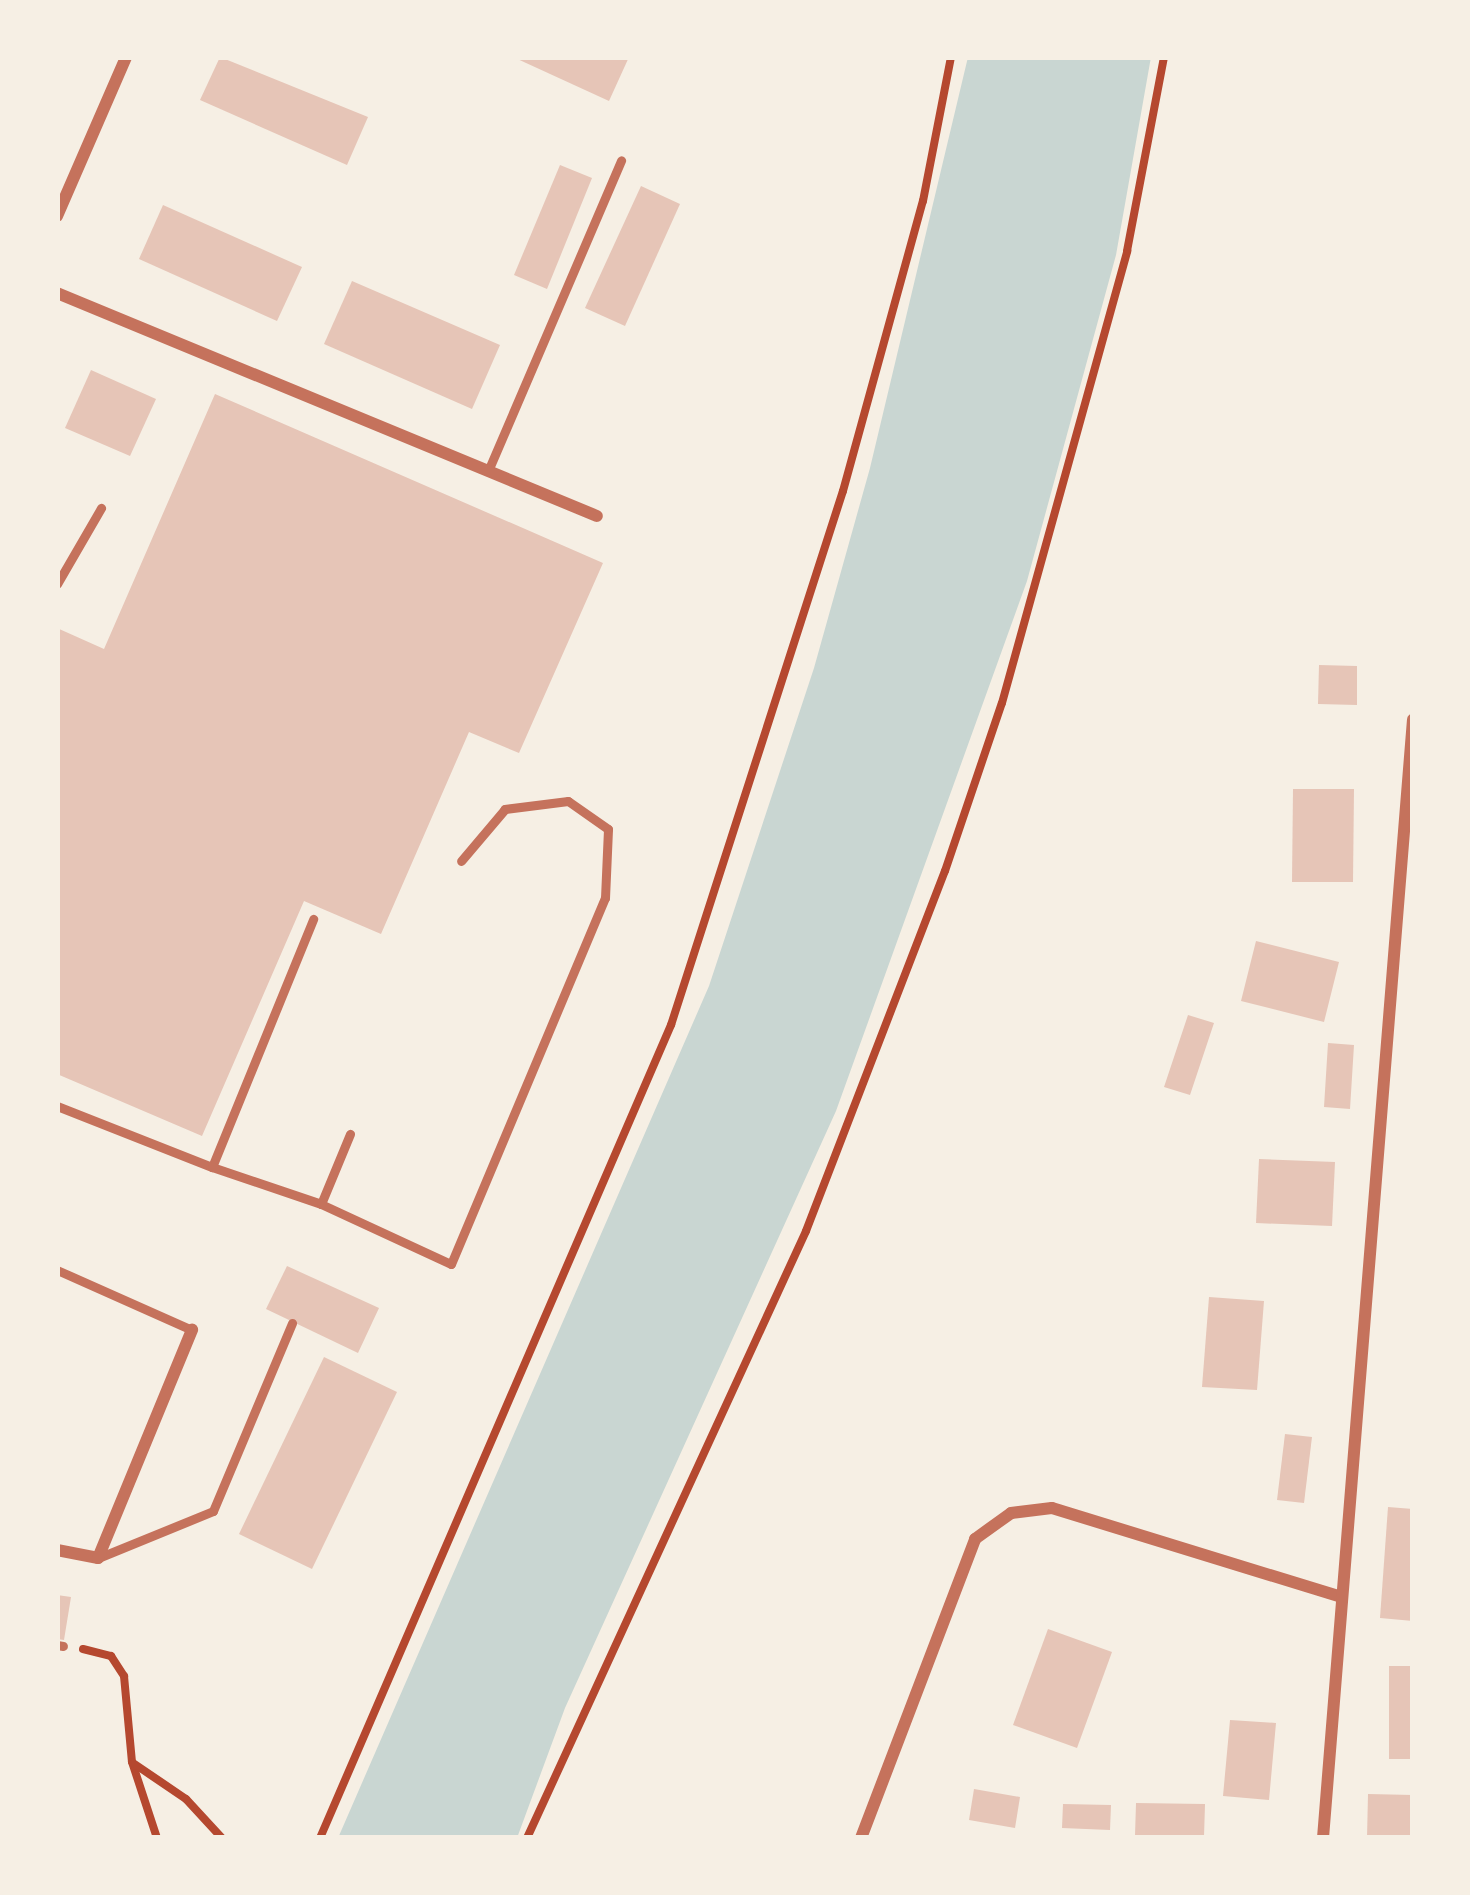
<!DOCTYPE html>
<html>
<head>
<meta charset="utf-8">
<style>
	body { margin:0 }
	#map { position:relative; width:1470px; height:1895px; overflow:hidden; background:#f6efe4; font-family:Rubik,sans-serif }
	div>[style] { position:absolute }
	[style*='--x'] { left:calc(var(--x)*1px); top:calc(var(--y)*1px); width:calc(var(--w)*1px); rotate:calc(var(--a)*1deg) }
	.water>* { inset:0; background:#c9d6d2 }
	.building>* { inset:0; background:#e6c5b7 }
	.path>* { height:8px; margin:-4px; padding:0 4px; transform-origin:4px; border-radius:4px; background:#b5482f }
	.service>* { height:9px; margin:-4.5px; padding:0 4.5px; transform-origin:4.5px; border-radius:4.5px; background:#c5725c }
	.minor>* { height:12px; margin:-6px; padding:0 6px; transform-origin:6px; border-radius:6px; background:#c5725c }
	span { translate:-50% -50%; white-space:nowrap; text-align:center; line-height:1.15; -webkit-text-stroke:9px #f6efe4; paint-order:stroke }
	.frame { position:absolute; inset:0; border:60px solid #f6efe4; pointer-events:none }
</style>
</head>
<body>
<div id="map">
	<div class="water">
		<i style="clip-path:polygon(968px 57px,1151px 57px,1116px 255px,1027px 581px,836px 1111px,565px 1708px,517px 1838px,338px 1838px,709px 986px,814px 668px,870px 468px)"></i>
	</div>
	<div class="building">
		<i style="clip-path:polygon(220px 57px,368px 117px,347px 165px,200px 100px)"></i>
		<i style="clip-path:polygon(513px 57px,629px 57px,609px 101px)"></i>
		<i style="clip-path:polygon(560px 165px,592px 178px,547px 289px,514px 275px)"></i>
		<i style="clip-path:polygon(641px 186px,680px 204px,625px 326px,585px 308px)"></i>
		<i style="clip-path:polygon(163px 205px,302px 267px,277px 321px,139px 259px)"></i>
		<i style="clip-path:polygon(352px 281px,500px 345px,472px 409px,324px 344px)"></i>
		<i style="clip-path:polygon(91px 370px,156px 399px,130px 456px,65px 428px)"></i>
		<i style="clip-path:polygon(215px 394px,603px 563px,519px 753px,469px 732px,381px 934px,304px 901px,202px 1136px,57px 1074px,57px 628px,104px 649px)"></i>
		<i style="clip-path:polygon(1319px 665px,1357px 666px,1357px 705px,1318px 704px)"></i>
		<i style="clip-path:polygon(1293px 789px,1354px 789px,1353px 882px,1292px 882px)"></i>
		<i style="clip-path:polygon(1256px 941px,1339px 962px,1324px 1022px,1241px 1001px)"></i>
		<i style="clip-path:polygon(1188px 1015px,1214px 1023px,1190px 1095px,1164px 1087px)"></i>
		<i style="clip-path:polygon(1328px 1043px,1354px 1045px,1350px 1109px,1324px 1107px)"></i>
		<i style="clip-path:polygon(1259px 1159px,1335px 1162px,1332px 1226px,1256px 1223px)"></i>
		<i style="clip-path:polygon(287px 1266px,379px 1308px,358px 1353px,266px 1309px)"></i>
		<i style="clip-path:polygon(1209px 1297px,1264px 1301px,1257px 1390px,1202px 1387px)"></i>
		<i style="clip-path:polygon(324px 1357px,397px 1392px,312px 1569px,239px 1534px)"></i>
		<i style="clip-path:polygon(1285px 1434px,1312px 1437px,1304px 1503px,1277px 1500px)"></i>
		<i style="clip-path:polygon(1388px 1507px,1413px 1509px,1413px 1621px,1380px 1618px)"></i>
		<i style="clip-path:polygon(57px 1595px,71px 1597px,64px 1640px,57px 1639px)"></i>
		<i style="clip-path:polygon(1048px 1629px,1112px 1652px,1077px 1748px,1013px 1725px)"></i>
		<i style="clip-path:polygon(1389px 1666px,1413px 1666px,1413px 1759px,1389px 1759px)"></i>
		<i style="clip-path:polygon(1230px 1720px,1276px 1723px,1269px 1800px,1223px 1796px)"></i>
		<i style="clip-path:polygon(974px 1789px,1020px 1797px,1015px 1828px,969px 1820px)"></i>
		<i style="clip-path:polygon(1368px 1794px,1413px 1795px,1413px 1838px,1367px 1838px)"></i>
		<i style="clip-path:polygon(1136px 1803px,1205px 1804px,1204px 1837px,1135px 1836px)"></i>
		<i style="clip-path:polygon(1063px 1804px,1111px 1805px,1110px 1830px,1062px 1828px)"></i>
	</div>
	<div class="path">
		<i style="--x:83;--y:1649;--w:29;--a:14"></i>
		<i style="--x:111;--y:1656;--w:24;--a:57"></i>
		<i style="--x:124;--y:1676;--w:86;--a:84.7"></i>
		<i style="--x:132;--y:1762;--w:80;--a:71.8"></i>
		<i style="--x:133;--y:1763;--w:64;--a:34.2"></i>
		<i style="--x:186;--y:1799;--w:53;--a:47.3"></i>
		<i style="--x:320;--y:1838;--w:886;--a:-66.65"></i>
		<i style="--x:671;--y:1025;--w:561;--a:-72.15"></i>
		<i style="--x:843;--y:491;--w:301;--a:-74.6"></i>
		<i style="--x:923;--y:201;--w:147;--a:-79"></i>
		<i style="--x:527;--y:1838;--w:668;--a:-65.31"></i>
		<i style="--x:806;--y:1231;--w:386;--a:-68.9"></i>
		<i style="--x:945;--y:871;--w:177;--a:-71.3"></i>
		<i style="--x:1002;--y:703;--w:469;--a:-74.5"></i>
		<i style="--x:1127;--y:251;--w:197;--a:-79.2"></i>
	</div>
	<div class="service">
		<i style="--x:488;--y:471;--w:338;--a:-66.8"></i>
		<i style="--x:57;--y:584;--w:88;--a:-59.9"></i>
		<i style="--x:57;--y:1106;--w:167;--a:21.5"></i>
		<i style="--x:212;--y:1167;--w:268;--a:-67.8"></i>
		<i style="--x:212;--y:1167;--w:115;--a:18.7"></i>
		<i style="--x:321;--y:1204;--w:143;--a:24.8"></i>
		<i style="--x:451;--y:1264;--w:397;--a:-67.2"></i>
		<i style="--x:605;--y:898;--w:69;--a:-87.5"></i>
		<i style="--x:608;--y:829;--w:49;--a:-145"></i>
		<i style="--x:568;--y:801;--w:64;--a:172.8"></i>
		<i style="--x:505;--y:809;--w:68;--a:130.2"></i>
		<i style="--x:321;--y:1204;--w:76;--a:-67.5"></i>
		<i style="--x:57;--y:1270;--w:148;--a:24"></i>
		<i style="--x:98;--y:1558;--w:124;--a:-22.2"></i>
		<i style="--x:213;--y:1511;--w:204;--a:-67.2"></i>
		<i style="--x:57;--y:1645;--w:6;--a:9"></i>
	</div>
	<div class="minor">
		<i style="--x:57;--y:216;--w:173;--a:-66.5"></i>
		<i style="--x:57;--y:293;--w:584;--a:22.44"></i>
		<i style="--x:57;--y:1550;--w:42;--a:11"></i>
		<i style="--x:98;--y:1558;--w:247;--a:-67.6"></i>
		<i style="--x:861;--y:1838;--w:320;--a:-69.1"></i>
		<i style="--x:975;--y:1539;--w:44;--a:-35.8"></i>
		<i style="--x:1011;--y:1513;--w:41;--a:-7"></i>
		<i style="--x:1052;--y:1508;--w:303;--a:17.1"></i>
		<i style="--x:1323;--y:1838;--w:1122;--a:-85.4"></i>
	</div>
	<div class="frame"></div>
</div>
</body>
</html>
